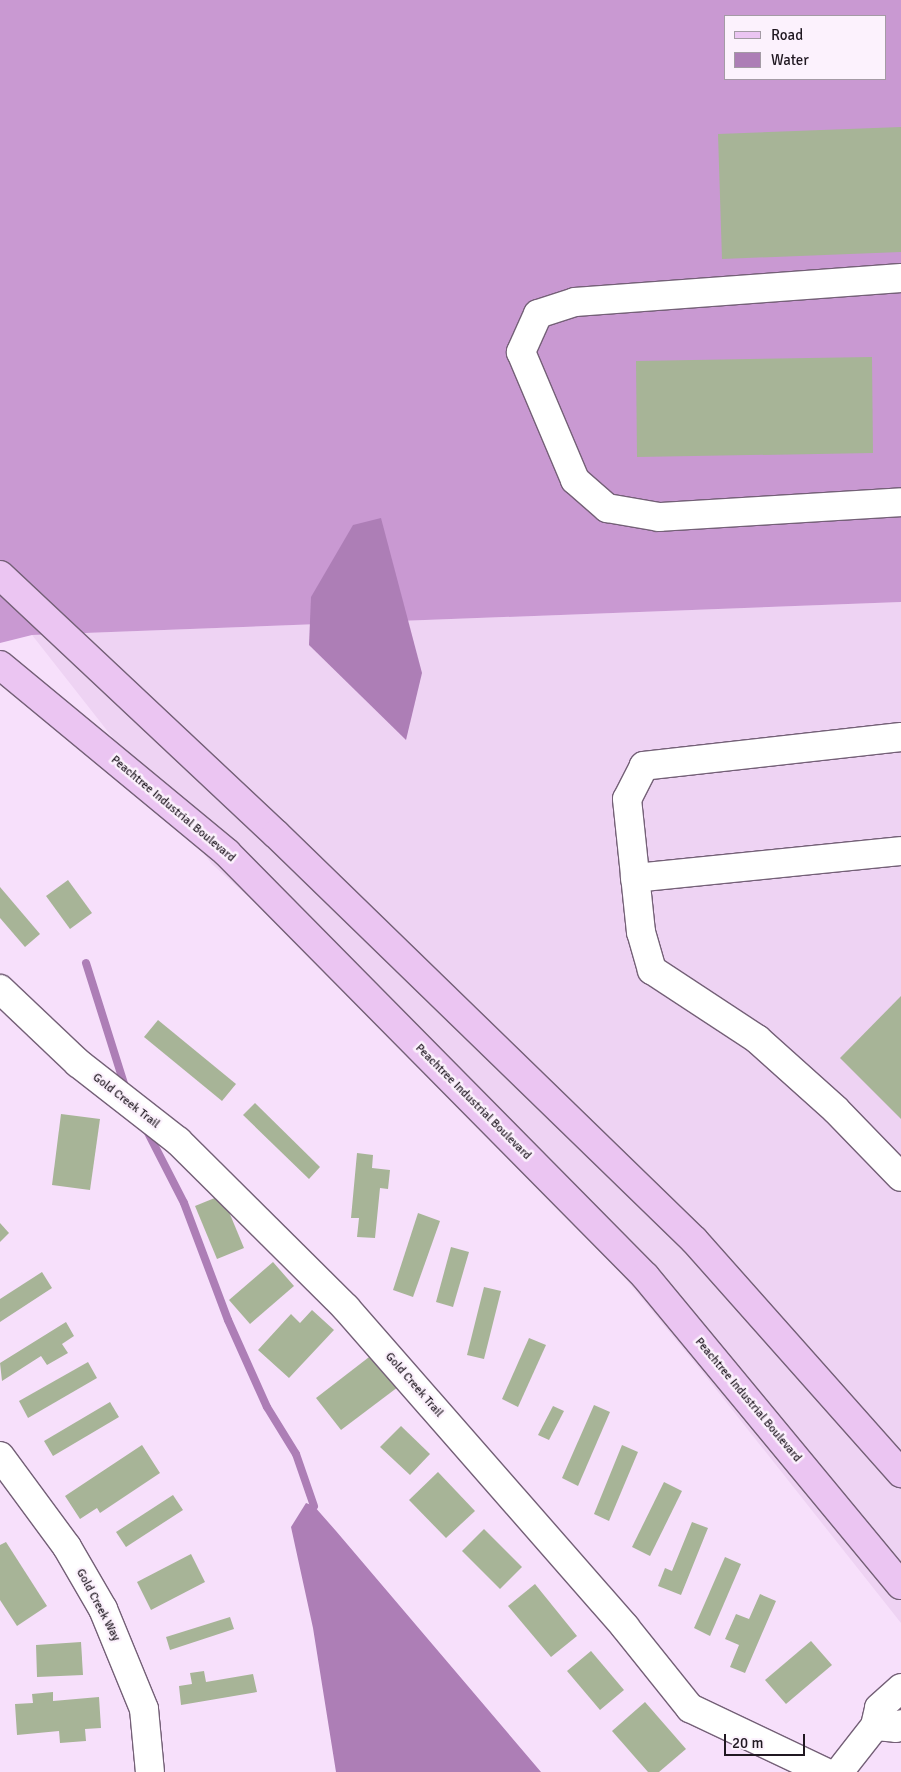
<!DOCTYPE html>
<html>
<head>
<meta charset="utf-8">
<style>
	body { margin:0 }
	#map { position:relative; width:901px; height:1772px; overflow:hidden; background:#f7e0fb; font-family:Signika,sans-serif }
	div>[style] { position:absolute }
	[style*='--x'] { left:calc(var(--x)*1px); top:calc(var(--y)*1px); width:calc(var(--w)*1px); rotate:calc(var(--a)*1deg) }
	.built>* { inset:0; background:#eed3f3 }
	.forest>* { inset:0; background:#c999d2 }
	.water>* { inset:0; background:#ad7eb6 }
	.stream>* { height:8px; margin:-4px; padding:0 4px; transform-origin:4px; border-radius:4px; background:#ad7eb6 }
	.building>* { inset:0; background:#a7b497 }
	.roads { filter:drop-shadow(1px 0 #746077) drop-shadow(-1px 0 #746077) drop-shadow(0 1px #746077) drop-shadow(0 -1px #746077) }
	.street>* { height:28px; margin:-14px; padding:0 14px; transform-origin:14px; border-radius:14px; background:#fff }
	.primary>* { height:28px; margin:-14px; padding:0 14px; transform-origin:14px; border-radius:14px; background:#ebc5f2 }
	span { translate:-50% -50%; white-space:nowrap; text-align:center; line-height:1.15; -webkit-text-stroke:5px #fcf2fd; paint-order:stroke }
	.street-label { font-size:12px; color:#201821 }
	.legend { position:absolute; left:724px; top:15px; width:162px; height:65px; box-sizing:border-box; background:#fcf2fd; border:1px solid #a49ba5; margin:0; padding:6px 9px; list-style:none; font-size:15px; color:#201821 }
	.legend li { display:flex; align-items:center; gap:10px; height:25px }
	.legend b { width:25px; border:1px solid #a49ba5 }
	.scale { position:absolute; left:724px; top:1734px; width:81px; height:22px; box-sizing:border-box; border:2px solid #201821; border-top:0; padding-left:6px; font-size:15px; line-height:18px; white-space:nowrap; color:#201821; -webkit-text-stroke:4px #fcf2fd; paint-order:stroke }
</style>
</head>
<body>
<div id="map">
	<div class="built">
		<i style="clip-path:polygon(901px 602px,901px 1623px,700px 1369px,488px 1112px,212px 864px,32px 635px)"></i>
	</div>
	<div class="forest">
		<i style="clip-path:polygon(evenodd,0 0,901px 0,901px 602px,32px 635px,0 643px,0 0,725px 16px,885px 16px,885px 79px,725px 79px,725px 16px)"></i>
	</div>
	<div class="water">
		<i style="clip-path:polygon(381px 518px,422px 673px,406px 740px,309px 645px,311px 597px,353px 525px)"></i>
		<i style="clip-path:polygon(306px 1503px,314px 1506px,336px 1531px,541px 1772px,336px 1772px,313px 1628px,291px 1527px)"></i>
	</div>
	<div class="stream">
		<i style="--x:86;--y:963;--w:133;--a:72.5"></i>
		<i style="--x:145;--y:1127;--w:85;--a:62.8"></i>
		<i style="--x:184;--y:1203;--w:125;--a:69.4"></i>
		<i style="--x:228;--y:1320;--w:95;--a:65.9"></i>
		<i style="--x:267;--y:1407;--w:55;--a:58.3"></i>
		<i style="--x:296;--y:1454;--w:55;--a:70.9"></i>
	</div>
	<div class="building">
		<i style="clip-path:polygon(901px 127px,901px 252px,722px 259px,718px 134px)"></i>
		<i style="clip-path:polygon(872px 357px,873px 453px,637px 457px,636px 361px)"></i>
		<i style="clip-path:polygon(68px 880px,92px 913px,70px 929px,46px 896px)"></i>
		<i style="clip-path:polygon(0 887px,40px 934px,25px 947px,0 918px)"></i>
		<i style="clip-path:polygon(901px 996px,901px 1119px,840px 1058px)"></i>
		<i style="clip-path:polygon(158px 1020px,236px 1084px,222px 1101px,144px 1037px)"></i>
		<i style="clip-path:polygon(255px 1103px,320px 1167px,309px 1179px,243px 1115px)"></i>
		<i style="clip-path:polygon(61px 1114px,100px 1119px,90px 1190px,52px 1185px)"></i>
		<i style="clip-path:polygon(357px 1153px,373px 1155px,372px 1168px,390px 1170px,388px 1189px,380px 1188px,375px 1238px,357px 1237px,359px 1218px,351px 1218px)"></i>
		<i style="clip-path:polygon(222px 1195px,244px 1248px,217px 1259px,195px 1206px)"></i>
		<i style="clip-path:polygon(418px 1213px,440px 1221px,413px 1297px,393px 1290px)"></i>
		<i style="clip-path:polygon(0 1223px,9px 1233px,0 1242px)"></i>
		<i style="clip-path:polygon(451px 1247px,469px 1252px,453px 1307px,436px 1302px)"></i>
		<i style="clip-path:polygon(273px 1262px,294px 1286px,250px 1324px,229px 1300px)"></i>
		<i style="clip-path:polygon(42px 1272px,52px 1288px,0 1322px,0 1299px)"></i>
		<i style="clip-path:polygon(484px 1287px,501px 1291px,484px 1359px,467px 1355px)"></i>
		<i style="clip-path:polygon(312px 1310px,334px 1330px,289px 1378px,258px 1350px,291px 1314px,300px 1323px)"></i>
		<i style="clip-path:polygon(66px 1322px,74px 1336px,62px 1344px,68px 1353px,47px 1365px,41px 1356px,2px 1381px,0 1363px)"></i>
		<i style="clip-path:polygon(529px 1338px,546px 1345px,518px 1407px,502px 1399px)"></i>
		<i style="clip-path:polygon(373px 1354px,398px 1387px,341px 1430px,316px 1398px)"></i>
		<i style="clip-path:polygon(88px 1362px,97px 1378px,28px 1418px,19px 1401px)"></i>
		<i style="clip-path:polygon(110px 1402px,119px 1417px,53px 1456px,44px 1441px)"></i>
		<i style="clip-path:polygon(594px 1405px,610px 1412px,578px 1486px,562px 1478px)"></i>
		<i style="clip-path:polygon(553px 1406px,564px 1411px,549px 1440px,538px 1435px)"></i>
		<i style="clip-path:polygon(401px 1426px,430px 1454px,410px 1475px,380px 1447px)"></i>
		<i style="clip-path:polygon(142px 1445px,160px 1473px,100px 1513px,97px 1508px,80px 1519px,65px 1496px)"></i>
		<i style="clip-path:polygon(622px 1445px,638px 1452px,609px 1521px,594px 1514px)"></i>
		<i style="clip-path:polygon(438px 1472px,475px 1511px,446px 1538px,409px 1500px)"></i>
		<i style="clip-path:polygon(664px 1482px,682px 1491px,650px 1556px,632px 1547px)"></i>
		<i style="clip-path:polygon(173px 1495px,183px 1510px,126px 1547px,116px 1532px)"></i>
		<i style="clip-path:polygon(692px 1522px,708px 1528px,681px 1595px,658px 1586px,665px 1568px,672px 1571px)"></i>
		<i style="clip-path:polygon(484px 1529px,522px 1567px,500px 1589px,462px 1551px)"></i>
		<i style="clip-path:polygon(6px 1542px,47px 1606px,17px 1626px,0 1600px,0 1545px)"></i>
		<i style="clip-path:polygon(191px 1554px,205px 1582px,151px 1610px,137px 1582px)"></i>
		<i style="clip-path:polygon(725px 1557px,741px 1564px,710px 1636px,694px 1628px)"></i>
		<i style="clip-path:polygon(535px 1584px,577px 1636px,551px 1657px,508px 1606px)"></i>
		<i style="clip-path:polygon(760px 1594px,776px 1601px,745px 1673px,730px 1667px,739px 1645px,725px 1639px,736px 1614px,749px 1619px)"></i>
		<i style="clip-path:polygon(230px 1617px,234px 1629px,170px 1650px,166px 1637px)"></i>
		<i style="clip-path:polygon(811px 1641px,832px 1665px,786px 1704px,765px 1680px)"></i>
		<i style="clip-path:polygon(81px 1642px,83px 1675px,37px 1677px,36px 1645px)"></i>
		<i style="clip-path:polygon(591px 1651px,624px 1690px,600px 1710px,567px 1671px)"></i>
		<i style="clip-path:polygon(204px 1671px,206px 1682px,253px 1674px,257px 1692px,181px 1705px,179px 1686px,192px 1684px,190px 1673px)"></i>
		<i style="clip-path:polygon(53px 1692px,53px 1701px,99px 1697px,101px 1728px,85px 1729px,86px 1741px,60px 1743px,59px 1731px,17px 1735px,15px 1704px,33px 1703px,32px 1694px)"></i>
		<i style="clip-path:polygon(645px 1702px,686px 1749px,659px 1772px,648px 1772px,612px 1731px)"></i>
	</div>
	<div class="roads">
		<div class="street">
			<i style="--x:901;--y:278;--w:327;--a:175.8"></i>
			<i style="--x:575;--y:302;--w:39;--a:162"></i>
			<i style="--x:538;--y:314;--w:42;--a:114.1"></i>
			<i style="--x:521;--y:352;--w:139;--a:67.1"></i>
			<i style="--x:575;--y:480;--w:43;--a:41.2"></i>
			<i style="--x:607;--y:508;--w:53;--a:9.8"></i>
			<i style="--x:659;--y:517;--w:242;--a:-3.5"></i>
			<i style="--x:901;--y:737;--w:259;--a:173.6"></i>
			<i style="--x:644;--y:766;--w:37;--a:117"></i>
			<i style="--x:627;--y:799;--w:134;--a:84"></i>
			<i style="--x:641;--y:932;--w:40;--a:74"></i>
			<i style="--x:652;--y:970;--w:126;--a:33.3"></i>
			<i style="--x:757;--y:1039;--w:106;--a:41.9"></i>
			<i style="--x:836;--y:1110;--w:93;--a:45.9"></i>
			<i style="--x:635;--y:878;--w:267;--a:-5.8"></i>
			<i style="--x:0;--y:989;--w:108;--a:43.5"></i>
			<i style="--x:78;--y:1063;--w:127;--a:38"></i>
			<i style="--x:178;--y:1141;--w:237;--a:44.8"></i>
			<i style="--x:346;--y:1308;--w:424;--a:48.8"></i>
			<i style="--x:625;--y:1627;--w:104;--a:51.3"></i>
			<i style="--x:690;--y:1708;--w:149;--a:25.4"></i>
			<i style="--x:0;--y:1456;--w:113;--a:53.6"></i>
			<i style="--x:67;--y:1547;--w:72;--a:59.9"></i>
			<i style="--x:103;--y:1609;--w:108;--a:67.7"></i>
			<i style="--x:144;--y:1709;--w:63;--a:84.6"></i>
			<i style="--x:875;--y:1726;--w:21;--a:5"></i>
			<i style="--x:896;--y:1728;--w:6;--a:-39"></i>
			<i style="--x:839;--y:1772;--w:58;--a:-52"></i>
			<i style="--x:875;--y:1726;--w:18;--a:-77"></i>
			<i style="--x:879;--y:1708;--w:30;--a:-42"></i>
		</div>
		<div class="primary">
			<i style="--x:0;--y:575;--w:378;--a:43.2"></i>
			<i style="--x:276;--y:834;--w:583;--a:44.17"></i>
			<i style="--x:694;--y:1240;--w:312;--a:48.4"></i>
			<i style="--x:0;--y:665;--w:295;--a:39.6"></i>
			<i style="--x:227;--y:853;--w:595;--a:45.34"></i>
			<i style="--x:645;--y:1276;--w:401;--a:50.4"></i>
		</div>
	</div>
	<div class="street-label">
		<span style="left:173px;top:809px;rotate:40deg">Peachtree Industrial Boulevard</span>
		<span style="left:126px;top:1101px;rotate:38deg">Gold Creek Trail</span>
		<span style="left:473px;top:1102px;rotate:45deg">Peachtree Industrial Boulevard</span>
		<span style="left:414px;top:1385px;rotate:49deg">Gold Creek Trail</span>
		<span style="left:748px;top:1400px;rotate:50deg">Peachtree Industrial Boulevard</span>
		<span style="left:98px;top:1605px;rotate:62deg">Gold Creek Way</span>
	</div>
	<ul class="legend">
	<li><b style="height:6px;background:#ebc5f2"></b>Road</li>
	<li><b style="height:14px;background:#ad7eb6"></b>Water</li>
	</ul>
	<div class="scale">20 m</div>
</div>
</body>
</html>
